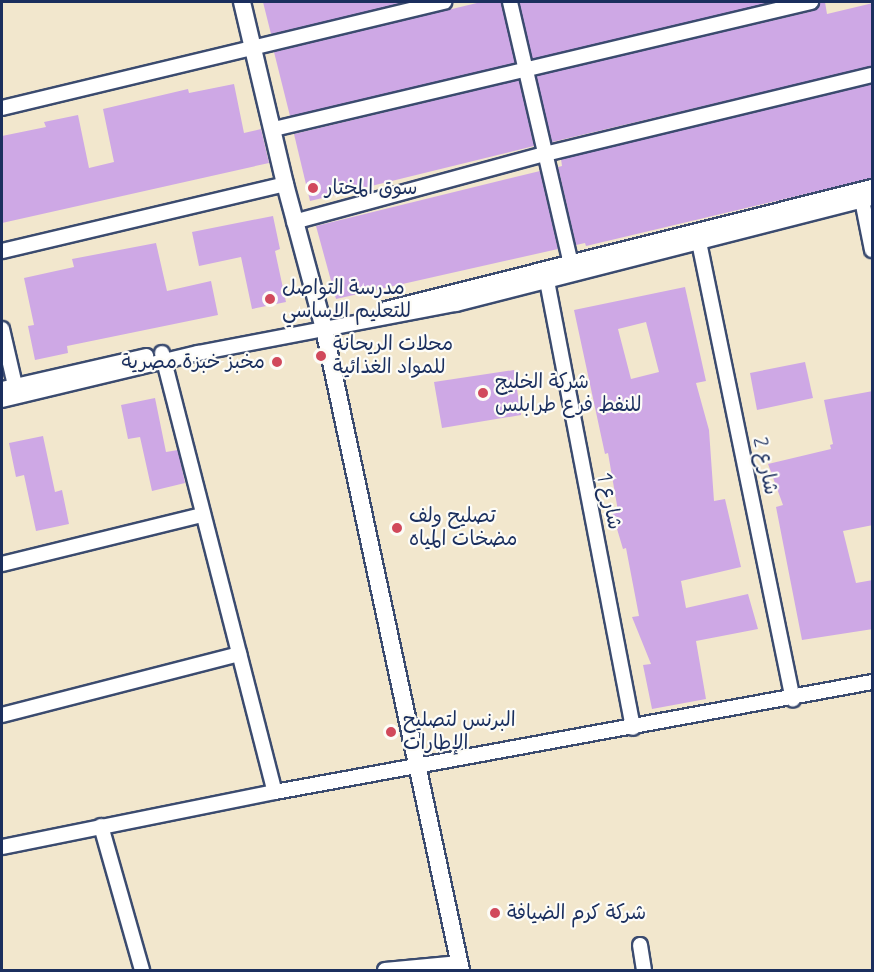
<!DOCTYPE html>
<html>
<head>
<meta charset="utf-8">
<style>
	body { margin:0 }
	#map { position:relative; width:874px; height:972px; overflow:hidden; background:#f2e7cd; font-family:Mynerve,"Playpen Sans Arabic",sans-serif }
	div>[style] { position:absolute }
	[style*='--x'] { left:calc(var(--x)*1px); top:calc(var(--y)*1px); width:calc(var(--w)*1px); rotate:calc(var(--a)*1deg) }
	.building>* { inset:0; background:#cea8e5 }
	.roads { filter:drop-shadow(2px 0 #3b4b6f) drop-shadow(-2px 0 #3b4b6f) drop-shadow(0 2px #3b4b6f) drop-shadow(0 -2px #3b4b6f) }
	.minor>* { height:14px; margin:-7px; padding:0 7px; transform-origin:7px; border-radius:7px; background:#fff }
	.tertiary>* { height:16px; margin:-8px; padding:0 8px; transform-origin:8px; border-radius:8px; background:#fff }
	.dots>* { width:16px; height:16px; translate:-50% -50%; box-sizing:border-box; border:3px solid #fdfcf7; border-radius:50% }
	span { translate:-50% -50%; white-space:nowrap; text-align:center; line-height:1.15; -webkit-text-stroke:4.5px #fdfcf7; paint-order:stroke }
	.poi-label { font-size:20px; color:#1b2f5e }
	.left { translate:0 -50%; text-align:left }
	.right { translate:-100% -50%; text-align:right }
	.street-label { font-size:20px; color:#1b2f5e }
	.frame { position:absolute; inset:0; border:3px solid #1b2f5e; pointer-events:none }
</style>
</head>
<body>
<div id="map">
	<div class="building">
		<i style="clip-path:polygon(263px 2px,407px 2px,271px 34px)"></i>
		<i style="clip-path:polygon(481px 2px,501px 2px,515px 63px,290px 116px,274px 52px)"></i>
		<i style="clip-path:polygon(519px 2px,774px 2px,532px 59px)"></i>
		<i style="clip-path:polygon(820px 2px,825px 2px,827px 14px,873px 3px,873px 66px,552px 142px,536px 76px,813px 11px)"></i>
		<i style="clip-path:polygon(519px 80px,534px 146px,310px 201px,294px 134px)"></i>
		<i style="clip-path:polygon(234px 84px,244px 133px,261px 129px,269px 163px,2px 223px,2px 136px,46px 127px,44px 122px,78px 115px,89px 168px,114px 162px,103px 109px,188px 89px,189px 93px)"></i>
		<i style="clip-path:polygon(873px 84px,873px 178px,586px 246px,585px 243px,576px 245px,558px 167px,562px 166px,561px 159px)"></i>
		<i style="clip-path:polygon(540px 171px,558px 249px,336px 299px,316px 226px)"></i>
		<i style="clip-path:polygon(273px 216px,280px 249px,275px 251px,286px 302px,252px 309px,241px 257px,199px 266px,192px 232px)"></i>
		<i style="clip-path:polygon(156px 243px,167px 291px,211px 281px,218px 315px,67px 346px,68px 353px,35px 360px,28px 326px,34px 325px,24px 278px,74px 267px,72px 259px)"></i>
		<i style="clip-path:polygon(evenodd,685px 287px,706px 381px,696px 383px,709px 430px,714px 501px,725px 499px,741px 567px,681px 581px,686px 608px,748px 594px,758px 629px,696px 641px,706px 699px,652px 709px,643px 665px,651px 664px,632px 617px,639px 616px,626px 548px,623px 549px,612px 512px,618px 511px,608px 453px,605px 454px,574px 310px,685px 287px,646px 322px,659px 372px,631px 379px,618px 329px,646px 322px)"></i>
		<i style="clip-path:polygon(805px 362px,813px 398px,757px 410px,750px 373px)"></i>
		<i style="clip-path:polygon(514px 370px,521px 415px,442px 428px,434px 382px)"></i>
		<i style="clip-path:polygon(873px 391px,873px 525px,843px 531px,856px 583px,873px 580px,873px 629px,802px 640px,776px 507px,783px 505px,768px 464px,831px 449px,830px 445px,833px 444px,824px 400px)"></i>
		<i style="clip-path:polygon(155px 398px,166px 452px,178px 450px,185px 483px,152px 491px,140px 437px,128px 439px,121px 405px)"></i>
		<i style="clip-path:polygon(43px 436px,55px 492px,62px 490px,69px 524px,36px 531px,24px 475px,16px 477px,9px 443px)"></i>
	</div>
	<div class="roads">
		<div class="minor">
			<i style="--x:510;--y:2;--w:274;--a:76.9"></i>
			<i style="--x:2;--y:108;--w:455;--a:-13.5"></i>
			<i style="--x:274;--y:129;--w:552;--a:-13.31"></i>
			<i style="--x:862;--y:200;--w:51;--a:78.7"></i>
			<i style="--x:294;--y:222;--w:260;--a:-15.2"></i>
			<i style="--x:545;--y:154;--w:336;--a:-13.6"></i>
			<i style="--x:699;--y:242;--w:467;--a:78.4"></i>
			<i style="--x:2;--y:251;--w:291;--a:-13.3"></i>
			<i style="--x:547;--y:281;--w:455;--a:79.1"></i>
			<i style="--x:386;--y:309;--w:501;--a:-14.09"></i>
			<i style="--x:2;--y:329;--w:67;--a:77"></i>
			<i style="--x:162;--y:353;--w:453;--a:75.6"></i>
			<i style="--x:2;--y:389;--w:148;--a:-12.9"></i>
			<i style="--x:2;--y:400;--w:202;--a:-13.5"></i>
			<i style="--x:198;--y:353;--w:263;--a:-10.8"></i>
			<i style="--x:456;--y:304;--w:429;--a:-14.3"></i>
			<i style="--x:2;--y:564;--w:206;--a:-13.8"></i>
			<i style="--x:2;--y:715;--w:245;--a:-14.4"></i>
			<i style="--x:101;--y:826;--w:150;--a:74.1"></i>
			<i style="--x:2;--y:847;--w:278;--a:-11.4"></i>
			<i style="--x:275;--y:792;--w:607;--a:-10.44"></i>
			<i style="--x:640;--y:945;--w:25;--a:81"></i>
			<i style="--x:385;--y:970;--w:75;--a:-5.3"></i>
		</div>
		<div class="tertiary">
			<i style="--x:242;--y:2;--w:187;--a:76.7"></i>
			<i style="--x:285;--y:184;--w:150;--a:74.9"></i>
			<i style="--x:324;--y:329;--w:655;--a:77.94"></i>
		</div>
	</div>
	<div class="dots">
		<i style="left:313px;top:188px;background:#d1495b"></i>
		<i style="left:270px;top:299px;background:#d1495b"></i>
		<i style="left:321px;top:356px;background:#d1495b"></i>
		<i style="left:277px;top:362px;background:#d1495b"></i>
		<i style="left:483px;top:393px;background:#d1495b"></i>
		<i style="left:397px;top:528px;background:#d1495b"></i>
		<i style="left:391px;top:732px;background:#d1495b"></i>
		<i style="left:495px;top:913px;background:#d1495b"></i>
	</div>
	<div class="poi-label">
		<span class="left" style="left:325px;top:188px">سوق المختار</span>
		<span class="left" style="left:282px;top:300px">مدرسة التواصل<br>للتعليم الاساسي</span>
		<span class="left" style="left:333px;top:356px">محلات الريحانة<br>للمواد الغذائية</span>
		<span class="right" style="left:265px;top:362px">مخبز خبزة مصرية</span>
		<span class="left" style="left:495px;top:394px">شركة الخليج<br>للنفط فرع طرابلس</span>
		<span class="left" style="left:409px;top:528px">تصليح ولف<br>مضخات المياه</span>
		<span class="left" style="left:403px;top:732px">البرنس لتصليح<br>الإطارات</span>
		<span class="left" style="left:507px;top:913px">شركة كرم الضيافة</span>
	</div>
	<div class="street-label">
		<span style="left:765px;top:466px;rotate:78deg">شارع 2</span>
		<span style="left:609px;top:501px;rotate:79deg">شارع 1</span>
	</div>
	<div class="frame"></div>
</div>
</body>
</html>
